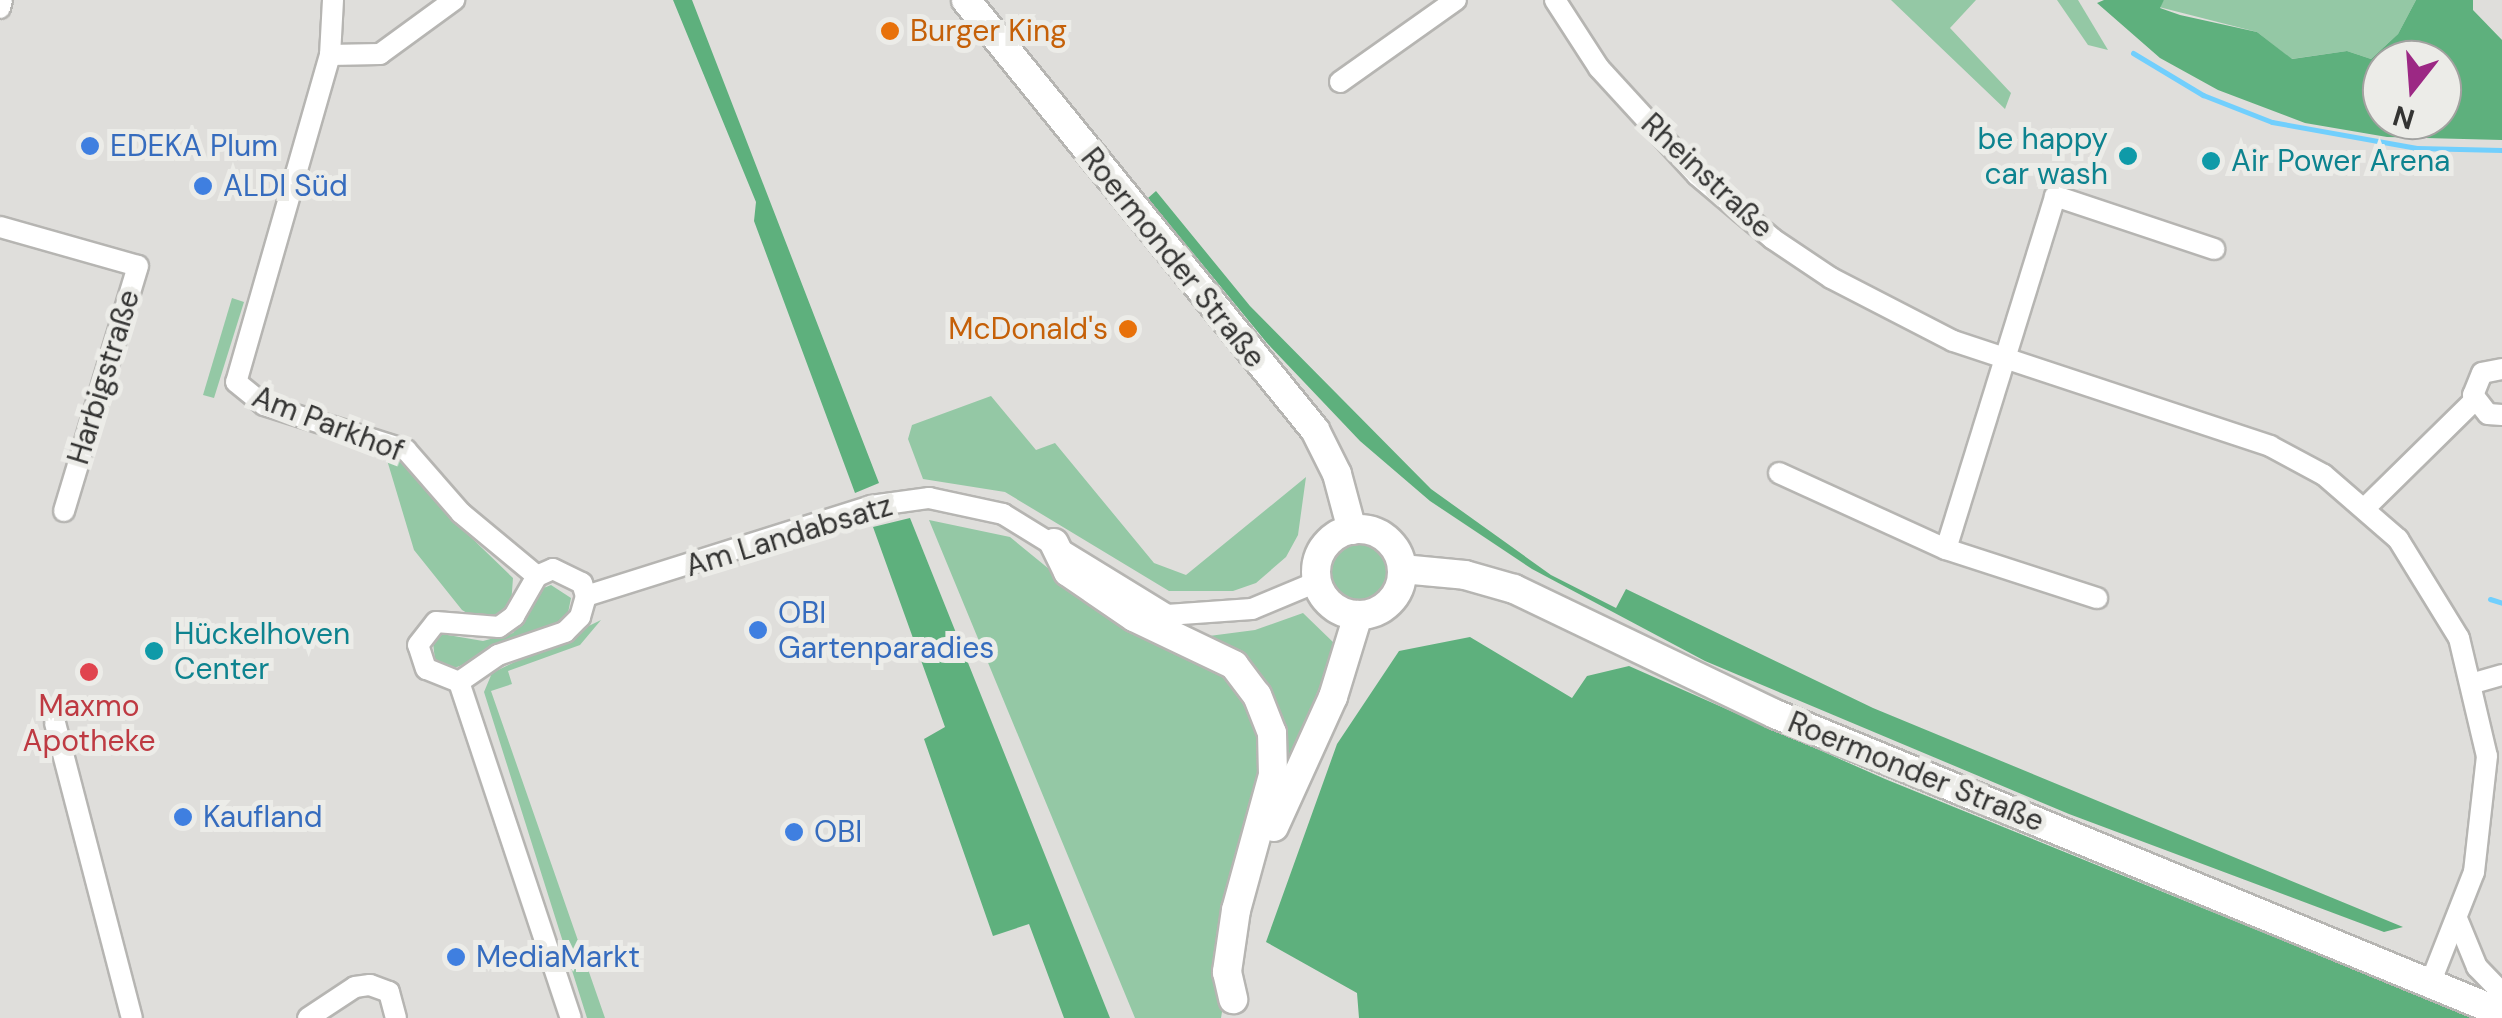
<!DOCTYPE html>
<html>
<head>
<meta charset="utf-8">
<style>
	body { margin:0 }
	#map { position:relative; width:2502px; height:1018px; overflow:hidden; background:#dfdedb; font-family:"DM Sans",sans-serif }
	div>[style] { position:absolute }
	[style*='--x'] { left:calc(var(--x)*1px); top:calc(var(--y)*1px); width:calc(var(--w)*1px); rotate:calc(var(--a)*1deg) }
	.green>* { inset:0; background:#94c8a5 }
	.round { border-radius:50% }
	.forest>* { inset:0; background:#5eb07d }
	.stream>* { height:5px; margin:-2.5px; padding:0 2.5px; transform-origin:2.5px; border-radius:2.5px; background:#71cffd }
	.roads { filter:drop-shadow(2px 0 #b6b5b2) drop-shadow(-2px 0 #b6b5b2) drop-shadow(0 2px #b6b5b2) drop-shadow(0 -2px #b6b5b2) }
	.minor>* { height:20px; margin:-10px; padding:0 10px; transform-origin:10px; border-radius:10px; background:#fff }
	.secondary>* { height:28px; margin:-14px; padding:0 14px; transform-origin:14px; border-radius:14px; background:#fff }
	.secondary>.ring { margin:-14px; padding:0; box-sizing:content-box; background:none; border:28px solid #fff; border-radius:50% }
	.dots>* { width:28px; height:28px; translate:-50% -50%; box-sizing:border-box; border:5px solid #ecece8; border-radius:50% }
	span { translate:-50% -50%; white-space:nowrap; text-align:center; line-height:1.15; -webkit-text-stroke:10px #ecece8; paint-order:stroke }
	.food-label { font-size:30px; color:#c56008 }
	.left { translate:0 -50%; text-align:left }
	.right { translate:-100% -50%; text-align:right }
	.culture-label { font-size:30px; color:#0d838f }
	.shop-label { font-size:30px; color:#366cbe }
	.street-label { font-size:30px; color:#343433 }
	.health-label { font-size:30px; color:#be3a42 }
	.north { position:absolute; left:2362px; top:40px; width:100px; height:100px; box-sizing:border-box; background:#ecece8; border:2px solid #a2a2a0; border-radius:50%; rotate:197deg; font-size:28px; font-weight:700; line-height:40px; text-align:center; color:#343433 }
	.north::after { content:''; display:block; margin:auto; width:35px; height:45px; background:#9c2884; clip-path:polygon(50% 0,100% 100%,50% 72%,0 100%) }
</style>
</head>
<body>
<div id="map">
	<div class="green">
		<i style="clip-path:polygon(1891px 0,1976px 0,1950px 28px,2011px 93px,2005px 109px)"></i>
		<i style="clip-path:polygon(2057px 0,2078px 0,2108px 50px,2088px 45px)"></i>
		<i style="clip-path:polygon(2164px 0,2416px 0,2398px 34px,2371px 59px,2347px 51px,2291px 59px,2257px 32px,2159px 7px)"></i>
		<i style="clip-path:polygon(232px 298px,244px 302px,214px 398px,203px 395px)"></i>
		<i style="clip-path:polygon(991px 396px,1036px 450px,1055px 443px,1154px 563px,1186px 575px,1306px 477px,1298px 535px,1286px 557px,1256px 583px,1233px 591px,1169px 591px,1005px 492px,923px 479px,908px 439px,912px 425px)"></i>
		<i style="clip-path:polygon(384px 450px,406px 457px,454px 521px,513px 578px,511px 605px,501px 615px,477px 619px,462px 610px,414px 550px)"></i>
		<i style="clip-path:polygon(929px 520px,1010px 537px,1120px 627px,1240px 683px,1266px 752px,1221px 1018px,1135px 1018px)"></i>
		<i class="round" style="left:1327px;top:542px;width:62px;height:62px"></i>
		<i style="clip-path:polygon(551px 585px,571px 598px,567px 618px,554px 629px,452px 669px,435px 660px,433px 643px,442px 634px,483px 641px,513px 633px,541px 589px)"></i>
		<i style="clip-path:polygon(1303px 613px,1336px 645px,1291px 759px,1282px 758px,1209px 636px,1255px 630px)"></i>
		<i style="clip-path:polygon(601px 620px,580px 645px,508px 671px,512px 684px,491px 691px,605px 1018px,587px 1018px,484px 692px,492px 673px)"></i>
	</div>
	<div class="forest">
		<i style="clip-path:polygon(673px 0,692px 0,879px 483px,855px 493px,754px 221px,756px 202px)"></i>
		<i style="clip-path:polygon(evenodd,2104px 0,2164px 0,2160px 8px,2180px 15px,2257px 32px,2292px 59px,2347px 51px,2371px 59px,2398px 34px,2416px 0,2473px 0,2473px 10px,2502px 40px,2502px 140px,2387px 137px,2305px 123px,2218px 90px,2160px 58px,2097px 3px,2104px 0,2382px 60px,2442px 60px,2442px 120px,2382px 120px,2382px 60px)"></i>
		<i style="clip-path:polygon(1156px 191px,1250px 306px,1431px 489px,1551px 575px,1616px 608px,1626px 589px,1873px 708px,2403px 927px,2384px 932px,2069px 814px,1705px 661px,1532px 569px,1430px 501px,1360px 441px,1267px 343px,1148px 198px)"></i>
		<i style="clip-path:polygon(910px 518px,1013px 775px,1110px 1018px,1064px 1018px,1029px 924px,993px 936px,924px 739px,945px 727px,873px 527px)"></i>
		<i style="clip-path:polygon(1470px 637px,1572px 698px,1587px 676px,1629px 666px,1885px 779px,2473px 1018px,1359px 1018px,1357px 993px,1266px 942px,1337px 744px,1399px 651px)"></i>
	</div>
	<div class="stream">
		<i style="--x:2133;--y:53;--w:82;--a:31"></i>
		<i style="--x:2203;--y:95;--w:74;--a:21.4"></i>
		<i style="--x:2272;--y:122;--w:147;--a:10.2"></i>
		<i style="--x:2417;--y:148;--w:85;--a:1.3"></i>
		<i style="--x:2490;--y:599;--w:13;--a:18"></i>
	</div>
	<div class="roads">
		<div class="minor">
			<i style="--x:333;--y:0;--w:55;--a:93.1"></i>
			<i style="--x:330;--y:55;--w:340;--a:106"></i>
			<i style="--x:236;--y:382;--w:36;--a:39"></i>
			<i style="--x:264;--y:405;--w:149;--a:17.6"></i>
			<i style="--x:406;--y:450;--w:84;--a:48.9"></i>
			<i style="--x:461;--y:513;--w:99;--a:39.7"></i>
			<i style="--x:1555;--y:0;--w:81;--a:57.1"></i>
			<i style="--x:1599;--y:68;--w:145;--a:47.5"></i>
			<i style="--x:1697;--y:175;--w:99;--a:40.1"></i>
			<i style="--x:1773;--y:239;--w:70;--a:33.9"></i>
			<i style="--x:1831;--y:278;--w:137;--a:27.3"></i>
			<i style="--x:1953;--y:341;--w:334;--a:18.3"></i>
			<i style="--x:2270;--y:446;--w:61;--a:28.2"></i>
			<i style="--x:2324;--y:475;--w:98;--a:40.9"></i>
			<i style="--x:2398;--y:539;--w:116;--a:58.4"></i>
			<i style="--x:2459;--y:638;--w:121;--a:76.7"></i>
			<i style="--x:2487;--y:756;--w:117;--a:96.4"></i>
			<i style="--x:2474;--y:872;--w:117;--a:111.5"></i>
			<i style="--x:0;--y:8;--w:8;--a:-76"></i>
			<i style="--x:330;--y:55;--w:50;--a:-1.1"></i>
			<i style="--x:380;--y:54;--w:92;--a:-36.1"></i>
			<i style="--x:1340;--y:82;--w:142;--a:-35.3"></i>
			<i style="--x:0;--y:227;--w:143;--a:15.8"></i>
			<i style="--x:138;--y:266;--w:256;--a:106.8"></i>
			<i style="--x:2502;--y:369;--w:20;--a:169"></i>
			<i style="--x:2482;--y:373;--w:24;--a:112"></i>
			<i style="--x:2473;--y:395;--w:24;--a:52"></i>
			<i style="--x:2488;--y:414;--w:14;--a:4"></i>
			<i style="--x:1779;--y:473;--w:183;--a:24.5"></i>
			<i style="--x:1946;--y:549;--w:159;--a:18"></i>
			<i style="--x:2367;--y:506;--w:151;--a:-44.5"></i>
			<i style="--x:1946;--y:549;--w:369;--a:-72.8"></i>
			<i style="--x:2055;--y:196;--w:168;--a:18.4"></i>
			<i style="--x:553;--y:569;--w:32;--a:26"></i>
			<i style="--x:582;--y:583;--w:14;--a:73"></i>
			<i style="--x:586;--y:596;--w:22;--a:106"></i>
			<i style="--x:580;--y:617;--w:21;--a:135"></i>
			<i style="--x:565;--y:632;--w:71;--a:161.1"></i>
			<i style="--x:498;--y:655;--w:47;--a:145.3"></i>
			<i style="--x:459;--y:682;--w:35;--a:-158"></i>
			<i style="--x:426;--y:669;--w:25;--a:-108"></i>
			<i style="--x:418;--y:645;--w:29;--a:-52"></i>
			<i style="--x:436;--y:622;--w:63;--a:4.5"></i>
			<i style="--x:499;--y:627;--w:19;--a:-36"></i>
			<i style="--x:514;--y:616;--w:46;--a:-60.1"></i>
			<i style="--x:537;--y:576;--w:17;--a:-24"></i>
			<i style="--x:586;--y:596;--w:299;--a:-17.5"></i>
			<i style="--x:871;--y:506;--w:59;--a:-7.9"></i>
			<i style="--x:929;--y:498;--w:76;--a:12.2"></i>
			<i style="--x:1003;--y:514;--w:193;--a:31.6"></i>
			<i style="--x:1167;--y:615;--w:85;--a:-4"></i>
			<i style="--x:1252;--y:609;--w:70;--a:-22.6"></i>
			<i style="--x:459;--y:682;--w:354;--a:71.6"></i>
			<i style="--x:2474;--y:683;--w:29;--a:-16"></i>
			<i style="--x:55;--y:723;--w:305;--a:75.4"></i>
			<i style="--x:2458;--y:921;--w:50;--a:67.6"></i>
			<i style="--x:2477;--y:967;--w:36;--a:46"></i>
			<i style="--x:308;--y:1018;--w:56;--a:-33.4"></i>
			<i style="--x:355;--y:987;--w:15;--a:-8"></i>
			<i style="--x:370;--y:985;--w:20;--a:20"></i>
			<i style="--x:389;--y:992;--w:27;--a:75"></i>
		</div>
		<div class="secondary">
			<i style="--x:966;--y:0;--w:554;--a:50.94"></i>
			<i style="--x:1315;--y:430;--w:49;--a:63.4"></i>
			<i style="--x:1337;--y:474;--w:58;--a:75"></i>
			<i class="ring" style="left:1316px;top:529px;width:58px;height:58px"></i>
			<i style="--x:1054;--y:543;--w:32;--a:64"></i>
			<i style="--x:1068;--y:572;--w:80;--a:34.3"></i>
			<i style="--x:1134;--y:617;--w:111;--a:25.6"></i>
			<i style="--x:1234;--y:665;--w:38;--a:53"></i>
			<i style="--x:1257;--y:695;--w:41;--a:68.5"></i>
			<i style="--x:1272;--y:733;--w:42;--a:88.6"></i>
			<i style="--x:1273;--y:775;--w:140;--a:105.3"></i>
			<i style="--x:1236;--y:910;--w:63;--a:98.3"></i>
			<i style="--x:1227;--y:972;--w:28;--a:77"></i>
			<i style="--x:1402;--y:569;--w:63;--a:5.4"></i>
			<i style="--x:1465;--y:575;--w:51;--a:15.9"></i>
			<i style="--x:1514;--y:589;--w:289;--a:25.6"></i>
			<i style="--x:1775;--y:714;--w:786;--a:22.36"></i>
			<i style="--x:1274;--y:827;--w:143;--a:-65.6"></i>
			<i style="--x:1333;--y:697;--w:86;--a:-73"></i>
		</div>
	</div>
	<div class="dots">
		<i style="left:890px;top:31px;background:#e8710a"></i>
		<i style="left:90px;top:146px;background:#3f7fe0"></i>
		<i style="left:2128px;top:156px;background:#0f9aa8"></i>
		<i style="left:2211px;top:161px;background:#0f9aa8"></i>
		<i style="left:203px;top:186px;background:#3f7fe0"></i>
		<i style="left:1128px;top:329px;background:#e8710a"></i>
		<i style="left:758px;top:630px;background:#3f7fe0"></i>
		<i style="left:154px;top:651px;background:#0f9aa8"></i>
		<i style="left:89px;top:672px;background:#e0444e"></i>
		<i style="left:183px;top:817px;background:#3f7fe0"></i>
		<i style="left:794px;top:832px;background:#3f7fe0"></i>
		<i style="left:456px;top:957px;background:#3f7fe0"></i>
	</div>
	<div class="food-label">
		<span class="left" style="left:910px;top:31px">Burger King</span>
		<span class="right" style="left:1108px;top:329px">McDonald's</span>
	</div>
	<div class="culture-label">
		<span class="right" style="left:2108px;top:156px">be happy<br>car wash</span>
		<span class="left" style="left:2231px;top:161px">Air Power Arena</span>
		<span class="left" style="left:174px;top:651px">Hückelhoven<br>Center</span>
	</div>
	<div class="shop-label">
		<span class="left" style="left:110px;top:146px">EDEKA Plum</span>
		<span class="left" style="left:223px;top:186px">ALDI Süd</span>
		<span class="left" style="left:778px;top:630px">OBI<br>Gartenparadies</span>
		<span class="left" style="left:203px;top:817px">Kaufland</span>
		<span class="left" style="left:814px;top:832px">OBI</span>
		<span class="left" style="left:476px;top:957px">MediaMarkt</span>
	</div>
	<div class="street-label">
		<span style="left:1707px;top:176px;rotate:43deg">Rheinstraße</span>
		<span style="left:1173px;top:258px;rotate:51deg">Roermonder Straße</span>
		<span style="left:104px;top:377px;rotate:-73deg">Harbigstraße</span>
		<span style="left:328px;top:424px;rotate:21deg">Am Parkhof</span>
		<span style="left:789px;top:536px;rotate:-17deg">Am Landabsatz</span>
		<span style="left:1916px;top:772px;rotate:22deg">Roermonder Straße</span>
	</div>
	<div class="health-label">
		<span style="left:89px;top:723px">Maxmo<br>Apotheke</span>
	</div>
	<div class="north">N</div>
</div>
</body>
</html>
